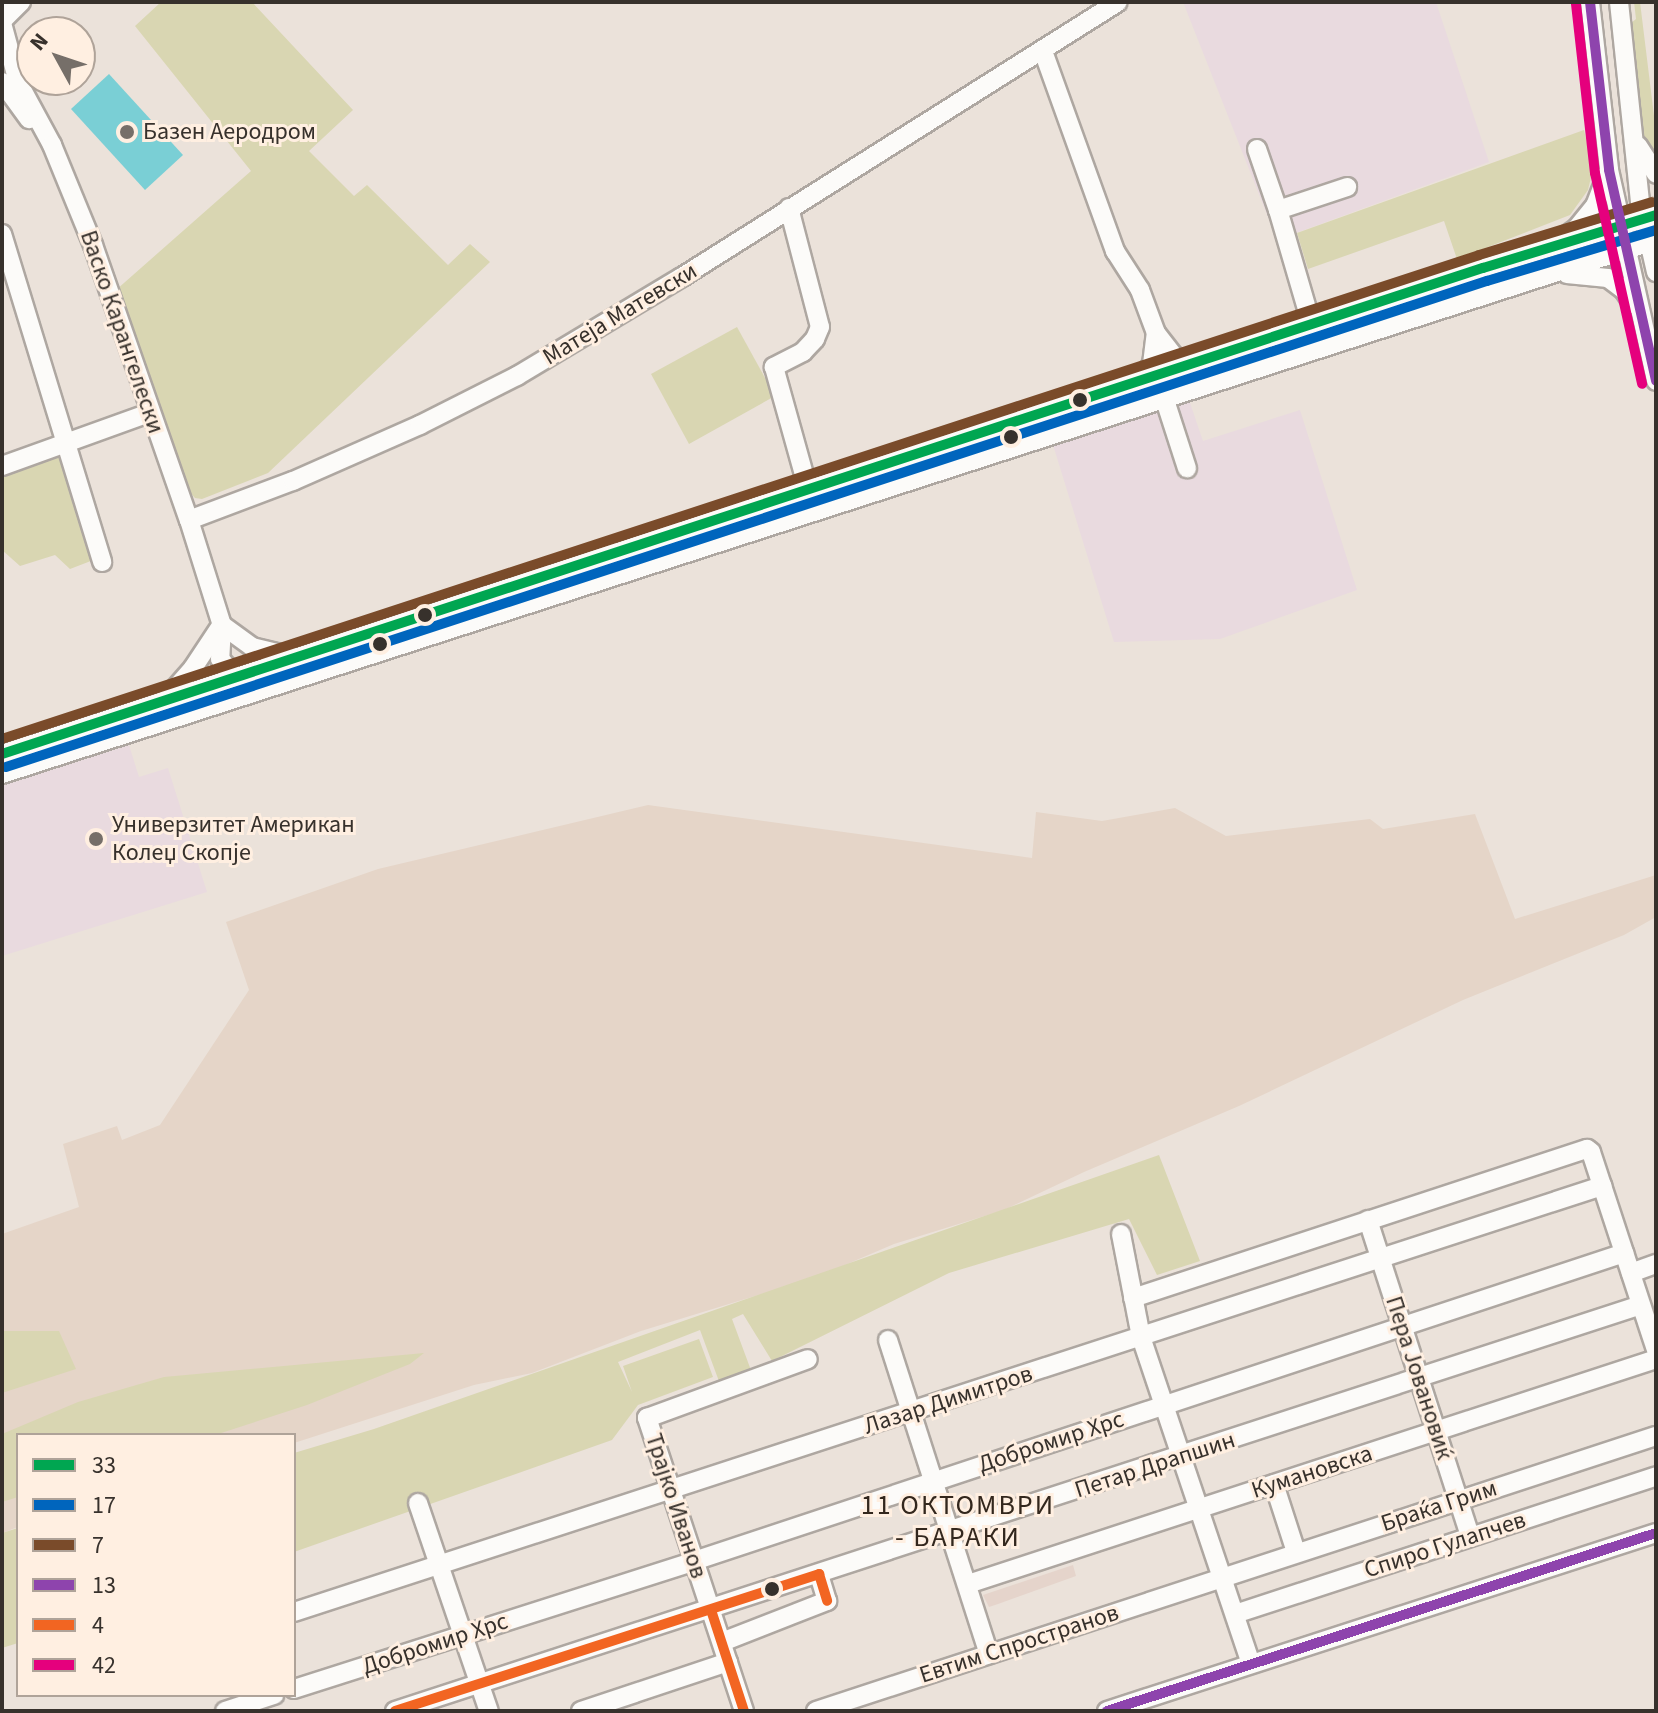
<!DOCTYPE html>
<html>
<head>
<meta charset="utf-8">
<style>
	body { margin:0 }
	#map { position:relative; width:1658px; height:1713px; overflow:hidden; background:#ebe2da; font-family:"Source Sans 3",sans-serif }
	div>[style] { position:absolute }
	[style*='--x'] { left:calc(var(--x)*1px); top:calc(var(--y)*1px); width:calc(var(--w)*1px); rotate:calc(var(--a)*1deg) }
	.built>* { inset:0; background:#e5d5c8 }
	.industrial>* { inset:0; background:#e5d4cb }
	.education>* { inset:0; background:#e9dadf }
	.green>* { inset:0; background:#d9d6b2 }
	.water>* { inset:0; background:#7acfd5 }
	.roads { filter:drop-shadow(2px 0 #aea7a1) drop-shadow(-2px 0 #aea7a1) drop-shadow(0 2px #aea7a1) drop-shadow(0 -2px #aea7a1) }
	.minor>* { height:18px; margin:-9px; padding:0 9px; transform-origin:9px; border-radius:9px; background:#fcfbf9 }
	.bus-1>* { height:10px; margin:-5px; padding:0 5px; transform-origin:5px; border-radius:5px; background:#00a651 }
	.bus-2>* { height:10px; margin:-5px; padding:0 5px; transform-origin:5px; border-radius:5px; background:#0065bd }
	.bus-3>* { height:10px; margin:-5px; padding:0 5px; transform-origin:5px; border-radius:5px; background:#7a4b2a }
	.bus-4>* { height:10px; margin:-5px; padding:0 5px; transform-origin:5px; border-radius:5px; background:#8e44ad }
	.bus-5>* { height:10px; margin:-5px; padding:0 5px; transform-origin:5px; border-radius:5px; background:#f26522 }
	.bus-6>* { height:10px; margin:-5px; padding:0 5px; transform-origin:5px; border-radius:5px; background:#e5007d }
	.dots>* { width:22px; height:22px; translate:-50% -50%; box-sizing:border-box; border:4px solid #ffefe1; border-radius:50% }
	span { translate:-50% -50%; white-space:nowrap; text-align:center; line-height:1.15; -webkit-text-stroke:6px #ffefe1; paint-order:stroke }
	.poi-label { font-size:24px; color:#37312c }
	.left { translate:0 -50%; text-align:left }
	.street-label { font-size:24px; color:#37312c }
	.quarter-label { font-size:28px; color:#33271d; letter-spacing:2px }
	.frame { position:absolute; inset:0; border:4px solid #37312c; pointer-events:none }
	.legend { position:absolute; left:16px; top:1433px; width:280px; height:264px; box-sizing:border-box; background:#ffefe1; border:2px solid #afa399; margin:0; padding:10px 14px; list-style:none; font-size:24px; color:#37312c }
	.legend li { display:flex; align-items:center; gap:16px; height:40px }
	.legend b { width:40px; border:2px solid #afa399 }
	.north { position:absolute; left:16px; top:16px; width:80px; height:80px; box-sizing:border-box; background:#ffefe1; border:2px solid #afa399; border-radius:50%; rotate:310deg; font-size:22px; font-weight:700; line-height:32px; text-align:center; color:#37312c }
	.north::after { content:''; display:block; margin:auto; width:28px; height:36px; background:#766f69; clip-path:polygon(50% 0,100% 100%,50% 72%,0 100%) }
</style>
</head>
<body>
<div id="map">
	<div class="built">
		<i style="clip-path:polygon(648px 805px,1032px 858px,1036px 812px,1102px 821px,1175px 808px,1226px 836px,1370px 819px,1383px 829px,1475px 814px,1515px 919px,1656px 875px,1656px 917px,1624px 935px,1463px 1000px,1239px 1106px,1084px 1172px,1004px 1210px,894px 1244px,817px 1277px,641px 1331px,532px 1373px,474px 1385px,294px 1443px,294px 1435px,18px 1435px,18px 1527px,2px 1533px,2px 1234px,79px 1207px,63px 1144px,117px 1126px,122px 1140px,160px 1125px,249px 990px,226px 922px,378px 869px)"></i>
	</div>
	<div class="industrial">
		<i style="clip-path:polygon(1073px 1565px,1076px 1576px,998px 1604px,989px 1607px,983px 1595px)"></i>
	</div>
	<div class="education">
		<i style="clip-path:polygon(1183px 2px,1436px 2px,1489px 162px,1277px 240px)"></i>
		<i style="clip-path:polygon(1189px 400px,1203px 441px,1300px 410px,1357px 590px,1220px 639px,1114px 642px,1053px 445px)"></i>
		<i style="clip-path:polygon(129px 745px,139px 777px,168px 768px,207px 892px,2px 956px,2px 786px)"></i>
	</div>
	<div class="green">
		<i style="clip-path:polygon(161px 2px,252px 2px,353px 110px,309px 151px,354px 196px,367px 185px,448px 265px,470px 244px,490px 262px,268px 473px,202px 499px,195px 498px,185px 487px,116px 290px,251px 171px,135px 26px)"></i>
		<i style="clip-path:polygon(1634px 2px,1640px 2px,1656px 132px,1656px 165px,1645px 141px,1639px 107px,1631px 23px,1636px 19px)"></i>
		<i style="clip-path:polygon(1584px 130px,1593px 169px,1588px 190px,1570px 215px,1457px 259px,1444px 221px,1308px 269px,1297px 233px)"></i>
		<i style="clip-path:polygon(737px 327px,775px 396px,689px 444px,651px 374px)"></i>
		<i style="clip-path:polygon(63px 454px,96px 559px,70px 569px,55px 555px,20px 566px,2px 550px,2px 475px)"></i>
		<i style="clip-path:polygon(1159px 1155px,1200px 1261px,1157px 1275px,1129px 1219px,949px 1273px,772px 1361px,743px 1314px,732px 1319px,752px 1373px,720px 1384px,700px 1330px,618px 1362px,632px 1392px,623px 1366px,699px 1339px,713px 1377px,638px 1405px,612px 1440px,294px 1552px,294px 1453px,374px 1429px)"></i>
		<i style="clip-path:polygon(2px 1331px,59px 1331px,76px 1369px,2px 1393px)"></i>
		<i style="clip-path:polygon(424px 1353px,410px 1364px,307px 1405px,215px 1435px,18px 1435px,18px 1497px,2px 1502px,2px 1434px,78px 1402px,164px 1377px)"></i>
		<i style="clip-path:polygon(18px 1528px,18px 1643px,2px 1648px,2px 1533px)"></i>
	</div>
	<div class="water">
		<i style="clip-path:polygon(109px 74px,183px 155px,145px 190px,71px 109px)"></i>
	</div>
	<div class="roads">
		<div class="minor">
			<i style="--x:1590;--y:2;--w:169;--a:83.5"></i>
			<i style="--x:1609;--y:170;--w:216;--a:77.4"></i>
			<i style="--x:1619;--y:2;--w:201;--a:84"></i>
			<i style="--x:1640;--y:202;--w:72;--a:77.1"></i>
			<i style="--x:2;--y:3;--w:1;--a:-45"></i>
			<i style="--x:2;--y:21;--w:27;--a:-45"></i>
			<i style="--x:2;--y:23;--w:61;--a:74.8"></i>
			<i style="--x:18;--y:82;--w:72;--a:61.6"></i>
			<i style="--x:52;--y:145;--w:108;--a:67.7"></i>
			<i style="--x:93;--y:245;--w:291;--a:70.8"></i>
			<i style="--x:189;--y:520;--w:110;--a:72.6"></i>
			<i style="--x:222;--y:625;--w:34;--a:93"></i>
			<i style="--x:220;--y:659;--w:25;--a:48"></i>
			<i style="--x:1043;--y:51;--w:213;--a:70.2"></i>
			<i style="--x:1115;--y:251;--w:46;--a:57.3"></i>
			<i style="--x:1140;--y:290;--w:46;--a:69.6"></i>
			<i style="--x:1156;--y:333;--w:31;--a:52"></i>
			<i style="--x:1175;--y:357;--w:22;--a:16"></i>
			<i style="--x:2;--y:82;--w:46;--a:53.9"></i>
			<i style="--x:1638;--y:146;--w:33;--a:57"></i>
			<i style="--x:1257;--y:149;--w:65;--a:71"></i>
			<i style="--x:789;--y:208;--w:123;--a:75.4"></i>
			<i style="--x:820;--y:327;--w:13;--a:113"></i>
			<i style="--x:815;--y:339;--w:18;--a:133"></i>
			<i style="--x:803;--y:352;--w:33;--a:153"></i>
			<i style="--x:774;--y:367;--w:127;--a:74.4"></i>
			<i style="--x:2;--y:234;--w:343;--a:73"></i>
			<i style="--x:1560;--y:240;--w:21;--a:-35"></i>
			<i style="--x:1577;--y:228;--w:28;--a:-51"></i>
			<i style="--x:1595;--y:206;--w:36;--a:-69"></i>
			<i style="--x:1567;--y:274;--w:41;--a:5.6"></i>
			<i style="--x:1608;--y:278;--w:20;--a:37"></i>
			<i style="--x:1624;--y:290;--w:17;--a:57"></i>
			<i style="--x:1312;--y:326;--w:121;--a:-106.3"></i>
			<i style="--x:1278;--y:210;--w:73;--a:-18.4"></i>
			<i style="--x:1141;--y:380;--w:19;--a:-55"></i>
			<i style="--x:1152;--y:364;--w:31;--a:-83"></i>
			<i style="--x:1164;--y:397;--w:75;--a:72.1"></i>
			<i style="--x:2;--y:466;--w:156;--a:-19.8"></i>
			<i style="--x:189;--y:520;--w:111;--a:-20.6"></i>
			<i style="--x:293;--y:481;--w:139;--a:-23.8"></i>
			<i style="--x:420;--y:425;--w:109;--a:-26.8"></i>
			<i style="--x:517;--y:376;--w:192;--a:-31"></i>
			<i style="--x:682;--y:277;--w:515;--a:-32.24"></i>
			<i style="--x:222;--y:625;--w:37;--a:36"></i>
			<i style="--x:252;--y:647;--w:43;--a:13.4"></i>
			<i style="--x:166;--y:699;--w:41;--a:-48.9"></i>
			<i style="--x:193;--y:668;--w:49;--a:-56.6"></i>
			<i style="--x:2;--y:754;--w:1559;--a:-18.17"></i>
			<i style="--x:1483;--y:268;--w:181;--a:-17"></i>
			<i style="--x:2;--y:774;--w:1738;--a:-17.89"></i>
			<i style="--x:1368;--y:1220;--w:332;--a:72.1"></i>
			<i style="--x:1121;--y:1234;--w:105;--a:79"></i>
			<i style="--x:1141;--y:1337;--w:344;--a:71.4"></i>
			<i style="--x:1631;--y:1273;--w:27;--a:-20"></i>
			<i style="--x:1133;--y:1298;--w:478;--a:-18.2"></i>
			<i style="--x:1587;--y:1149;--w:5;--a:37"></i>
			<i style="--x:1591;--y:1152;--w:208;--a:71.8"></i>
			<i style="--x:888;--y:1340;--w:330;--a:72.2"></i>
			<i style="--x:1274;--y:1484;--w:71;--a:72.1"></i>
			<i style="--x:418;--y:1503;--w:220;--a:71.2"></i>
			<i style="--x:968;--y:1584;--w:724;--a:-18.11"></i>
			<i style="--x:294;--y:1612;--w:1376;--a:-18.04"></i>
			<i style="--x:1235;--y:1614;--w:443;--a:-18.1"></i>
			<i style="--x:722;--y:1642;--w:113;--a:-21.3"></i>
			<i style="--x:827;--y:1601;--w:28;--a:-107"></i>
			<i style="--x:294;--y:1689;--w:420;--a:-17.7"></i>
			<i style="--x:694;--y:1561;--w:980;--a:-18.32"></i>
			<i style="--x:225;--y:1711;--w:52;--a:-18.1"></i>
			<i style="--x:395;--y:1711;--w:1310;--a:-18.05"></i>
			<i style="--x:581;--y:1711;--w:155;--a:-18.4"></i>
			<i style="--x:744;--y:1711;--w:309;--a:-108.3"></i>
			<i style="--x:647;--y:1418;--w:171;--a:-20.1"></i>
			<i style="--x:816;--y:1711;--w:884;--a:-18.13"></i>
			<i style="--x:1107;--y:1711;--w:577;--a:-17.96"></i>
		</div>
	</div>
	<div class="bus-1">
		<i style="--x:2;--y:754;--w:1559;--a:-18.17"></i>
		<i style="--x:1483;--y:268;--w:181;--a:-17"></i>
	</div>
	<div class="bus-2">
		<i style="--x:6;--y:767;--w:1559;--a:-18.17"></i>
		<i style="--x:1487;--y:281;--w:177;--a:-16.8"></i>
	</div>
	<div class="bus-3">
		<i style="--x:2;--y:739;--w:1554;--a:-18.14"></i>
		<i style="--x:1479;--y:255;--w:181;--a:-17"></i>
	</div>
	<div class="bus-4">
		<i style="--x:1590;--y:2;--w:169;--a:83.5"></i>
		<i style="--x:1609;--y:170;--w:216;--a:77.4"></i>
		<i style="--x:1107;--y:1711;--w:577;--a:-17.96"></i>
	</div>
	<div class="bus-5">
		<i style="--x:711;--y:1610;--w:106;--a:71.9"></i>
		<i style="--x:395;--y:1711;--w:446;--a:-17.9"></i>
		<i style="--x:819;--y:1574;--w:28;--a:73"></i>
	</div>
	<div class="bus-6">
		<i style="--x:1576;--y:4;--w:170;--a:83.6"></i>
		<i style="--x:1595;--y:173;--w:216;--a:77.4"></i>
	</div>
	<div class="dots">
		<i style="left:127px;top:132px;background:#766f69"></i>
		<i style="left:1080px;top:400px;background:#37312c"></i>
		<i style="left:1011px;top:437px;background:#37312c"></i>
		<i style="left:425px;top:615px;background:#37312c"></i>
		<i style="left:380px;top:644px;background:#37312c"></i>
		<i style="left:96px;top:839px;background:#766f69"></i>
		<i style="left:772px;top:1589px;background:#37312c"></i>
	</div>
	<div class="poi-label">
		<span class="left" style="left:143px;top:132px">Базен Аеродром</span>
		<span class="left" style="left:112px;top:839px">Универзитет Американ<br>Колеџ Скопје</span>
	</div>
	<div class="street-label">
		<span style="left:620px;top:314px;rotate:-31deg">Матеја Матевски</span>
		<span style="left:122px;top:332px;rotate:71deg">Васко Карангелески</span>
		<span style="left:1419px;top:1378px;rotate:72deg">Пера Јовановиќ</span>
		<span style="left:948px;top:1400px;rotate:-18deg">Лазар Димитров</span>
		<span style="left:1051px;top:1442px;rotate:-18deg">Добромир Хрс</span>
		<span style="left:1155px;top:1465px;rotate:-18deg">Петар Драпшин</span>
		<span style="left:1312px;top:1472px;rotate:-18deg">Кумановска</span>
		<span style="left:676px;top:1506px;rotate:72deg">Трајко Иванов</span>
		<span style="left:1439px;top:1506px;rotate:-18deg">Браќа Грим</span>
		<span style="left:1445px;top:1545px;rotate:-18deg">Спиро Гулапчев</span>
		<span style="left:435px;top:1644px;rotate:-18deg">Добромир Хрс</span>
		<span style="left:1019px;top:1644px;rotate:-18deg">Евтим Спространов</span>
	</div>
	<div class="quarter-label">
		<span style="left:958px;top:1521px">11 ОКТОМВРИ<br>- БАРАКИ</span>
	</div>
	<div class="frame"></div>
	<ul class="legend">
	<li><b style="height:10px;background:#00a651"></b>33</li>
	<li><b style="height:10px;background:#0065bd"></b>17</li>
	<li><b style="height:10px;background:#7a4b2a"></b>7</li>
	<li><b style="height:10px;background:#8e44ad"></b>13</li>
	<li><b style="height:10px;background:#f26522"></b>4</li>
	<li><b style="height:10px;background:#e5007d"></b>42</li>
	</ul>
	<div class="north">N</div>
</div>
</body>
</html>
